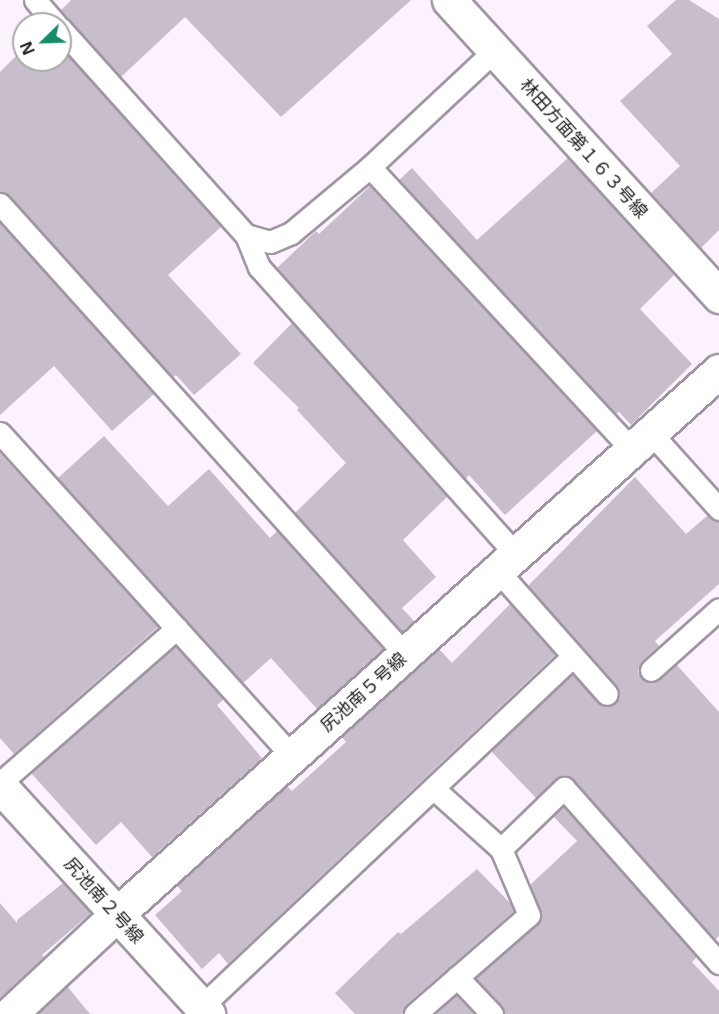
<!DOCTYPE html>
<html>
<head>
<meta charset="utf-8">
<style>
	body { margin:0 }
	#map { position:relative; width:719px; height:1014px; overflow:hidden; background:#fbf2fe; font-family:"Open Sans","Noto Sans JP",sans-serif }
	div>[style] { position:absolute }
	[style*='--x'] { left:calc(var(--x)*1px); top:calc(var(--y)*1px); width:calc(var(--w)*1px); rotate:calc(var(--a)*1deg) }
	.building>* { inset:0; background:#c8becb }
	.roads { filter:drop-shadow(2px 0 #a096a3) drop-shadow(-2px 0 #a096a3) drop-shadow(0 2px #a096a3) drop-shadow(0 -2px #a096a3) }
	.lane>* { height:21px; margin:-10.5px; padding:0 10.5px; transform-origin:10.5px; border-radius:10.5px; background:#fff }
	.street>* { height:33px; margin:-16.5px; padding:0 16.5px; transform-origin:16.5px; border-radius:16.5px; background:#fff }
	span { translate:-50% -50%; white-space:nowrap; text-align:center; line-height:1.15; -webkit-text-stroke:5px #fff; paint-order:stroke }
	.street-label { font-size:18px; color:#29252a }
	.north { position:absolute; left:12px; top:12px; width:60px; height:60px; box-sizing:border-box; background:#fff; border:2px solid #a9a8aa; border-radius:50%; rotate:247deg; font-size:16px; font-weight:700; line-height:24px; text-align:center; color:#29252a }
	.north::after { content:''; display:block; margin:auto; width:21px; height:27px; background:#178a6a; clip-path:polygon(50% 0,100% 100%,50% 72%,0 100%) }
</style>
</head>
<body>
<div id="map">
	<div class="building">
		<i style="clip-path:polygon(71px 0,411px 0,281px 117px,185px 17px,121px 77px,61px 10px)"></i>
		<i style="clip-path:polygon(676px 0,689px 0,719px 19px,719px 230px,701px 248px,651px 193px,680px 166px,620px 101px,672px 54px,647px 26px)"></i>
		<i style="clip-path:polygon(60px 47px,221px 227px,168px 275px,241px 354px,194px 395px,176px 375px,173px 377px,9px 195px,0 192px,0 72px,24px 48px,24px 60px,60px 60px)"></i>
		<i style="clip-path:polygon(568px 158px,674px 275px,640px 309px,692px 364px,631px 425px,619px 412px,616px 414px,399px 180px,412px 168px,477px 240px)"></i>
		<i style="clip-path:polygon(370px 186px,597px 431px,505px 515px,469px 475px,466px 479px,277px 268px,316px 231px,319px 234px)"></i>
		<i style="clip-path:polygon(0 223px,154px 394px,112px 431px,54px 366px,0 415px)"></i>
		<i style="clip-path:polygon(292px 323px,447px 497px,403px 540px,436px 577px,402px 608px,414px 621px,402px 632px,295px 513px,346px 463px,297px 410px,299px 408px,253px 363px)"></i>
		<i style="clip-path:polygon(104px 436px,168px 506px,209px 469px,270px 538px,277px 531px,383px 649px,317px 709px,271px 658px,243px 683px,58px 478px)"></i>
		<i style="clip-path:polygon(0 453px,158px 627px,14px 754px,0 738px)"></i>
		<i style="clip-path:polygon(635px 477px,686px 534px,708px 515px,719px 521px,719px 584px,655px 641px,659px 646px,642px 661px,638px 672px,642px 679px,653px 683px,676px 664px,719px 712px,719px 936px,715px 940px,573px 779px,561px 776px,536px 798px,491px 751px,572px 674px,602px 706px,610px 706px,619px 699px,617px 686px,528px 586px)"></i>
		<i style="clip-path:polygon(510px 604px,555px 655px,228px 964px,219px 953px,202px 969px,155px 915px,182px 891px,177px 886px,287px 786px,292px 791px,346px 742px,342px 737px,439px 649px,452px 663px)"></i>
		<i style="clip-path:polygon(176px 646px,224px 699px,217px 705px,262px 758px,152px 857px,121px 822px,96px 845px,31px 773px)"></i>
		<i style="clip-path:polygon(563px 806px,697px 957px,692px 962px,719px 991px,719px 1014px,504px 1014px,501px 1005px,476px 978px,541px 919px,541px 910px,530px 885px,577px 841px,553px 816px)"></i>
		<i style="clip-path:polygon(477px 869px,511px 904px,514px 911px,407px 1004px,403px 1014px,355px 1014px,335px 993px,398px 932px,401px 934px)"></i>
		<i style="clip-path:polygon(63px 883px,91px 913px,42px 955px,44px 957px,0 998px,0 903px,17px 923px,17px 920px)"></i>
		<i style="clip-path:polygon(67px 986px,90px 1014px,37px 1014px)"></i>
		<i style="clip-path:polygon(456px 995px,474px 1014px,434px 1014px)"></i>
	</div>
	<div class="roads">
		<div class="lane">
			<i style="--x:35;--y:0;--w:32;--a:49"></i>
			<i style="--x:60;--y:28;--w:278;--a:48.1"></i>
			<i style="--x:246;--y:235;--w:25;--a:16"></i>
			<i style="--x:270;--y:242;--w:23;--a:-23"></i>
			<i style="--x:291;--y:233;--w:103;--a:-39.9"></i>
			<i style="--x:370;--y:167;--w:171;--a:-43.1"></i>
			<i style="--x:370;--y:167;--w:386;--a:47.2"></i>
			<i style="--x:0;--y:204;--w:605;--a:48.01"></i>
			<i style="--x:246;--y:235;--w:35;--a:68"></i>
			<i style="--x:259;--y:267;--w:385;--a:48.2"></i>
			<i style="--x:0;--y:433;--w:435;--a:47.9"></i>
			<i style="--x:651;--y:433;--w:102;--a:48.2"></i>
			<i style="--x:498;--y:571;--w:164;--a:48.5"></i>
			<i style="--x:651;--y:670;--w:91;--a:-41.9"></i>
			<i style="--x:0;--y:783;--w:235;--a:-41.2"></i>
			<i style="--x:501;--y:849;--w:88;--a:-44.1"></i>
			<i style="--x:564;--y:788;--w:234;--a:48.5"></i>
			<i style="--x:457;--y:977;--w:51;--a:46.6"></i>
			<i style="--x:201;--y:1007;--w:511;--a:-43.34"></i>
			<i style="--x:415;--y:1014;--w:151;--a:-41"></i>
			<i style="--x:529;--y:915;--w:72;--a:-113"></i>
			<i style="--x:501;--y:849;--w:91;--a:-138.1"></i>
		</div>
		<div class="street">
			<i style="--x:449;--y:0;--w:401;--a:47.6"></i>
			<i style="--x:0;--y:786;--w:309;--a:47.6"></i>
			<i style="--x:10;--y:1014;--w:145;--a:-43"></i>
			<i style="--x:116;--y:915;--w:812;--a:-42.06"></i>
		</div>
	</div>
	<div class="street-label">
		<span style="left:584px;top:148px;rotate:48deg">林田方面第１６３号線</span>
		<span style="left:363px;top:692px;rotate:-42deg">尻池南５号線</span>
		<span style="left:104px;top:900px;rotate:48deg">尻池南２号線</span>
	</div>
	<div class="north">N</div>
</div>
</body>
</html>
